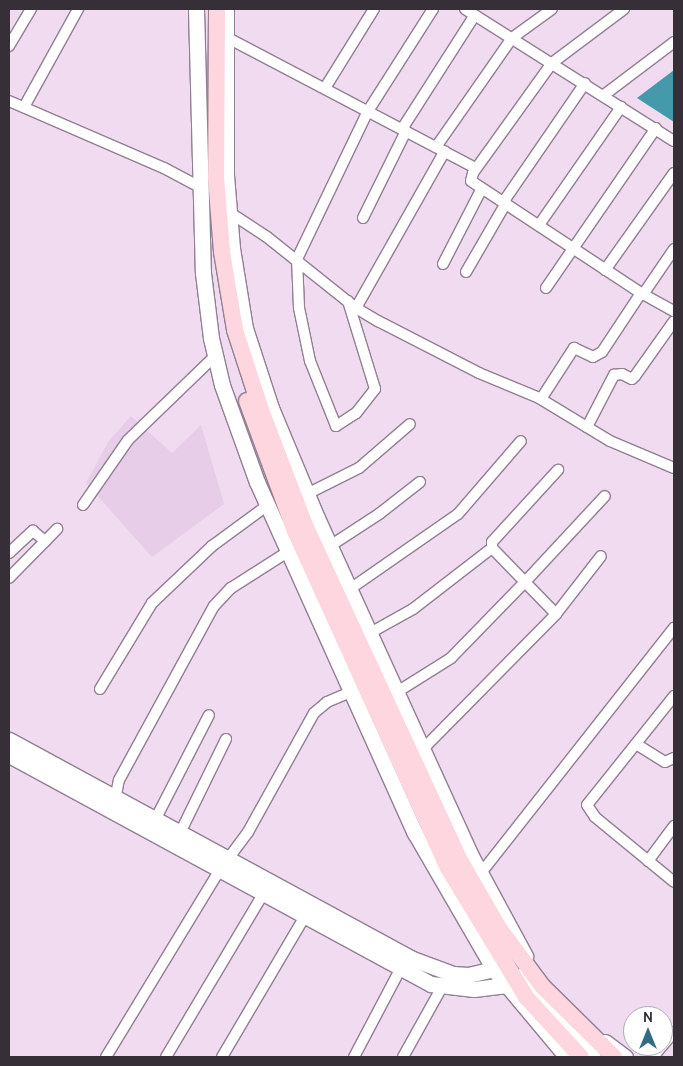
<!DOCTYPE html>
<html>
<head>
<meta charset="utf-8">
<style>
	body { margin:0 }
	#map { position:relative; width:683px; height:1066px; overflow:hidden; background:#f0dbf0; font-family:Cabin,sans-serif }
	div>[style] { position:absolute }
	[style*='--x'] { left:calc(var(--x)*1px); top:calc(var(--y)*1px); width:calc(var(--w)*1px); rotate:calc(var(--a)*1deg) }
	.built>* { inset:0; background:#e7cde8 }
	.water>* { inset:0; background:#49a }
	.roads { filter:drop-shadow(1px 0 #917f92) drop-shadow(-1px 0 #917f92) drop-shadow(0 1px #917f92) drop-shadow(0 -1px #917f92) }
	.street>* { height:10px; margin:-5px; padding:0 5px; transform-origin:5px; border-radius:5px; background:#fff }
	.secondary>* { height:15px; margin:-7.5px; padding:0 7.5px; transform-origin:7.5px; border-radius:7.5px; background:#fff }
	.primary>* { height:16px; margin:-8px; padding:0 8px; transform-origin:8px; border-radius:8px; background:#fdd6df }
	span { translate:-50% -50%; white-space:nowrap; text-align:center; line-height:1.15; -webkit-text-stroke:4px #fff; paint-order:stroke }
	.frame { position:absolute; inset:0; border:10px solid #372f37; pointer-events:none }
	.north { position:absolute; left:623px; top:1006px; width:50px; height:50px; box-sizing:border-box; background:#fff; border:1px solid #afacaf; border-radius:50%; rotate:0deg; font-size:14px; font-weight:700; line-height:20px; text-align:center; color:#372f37 }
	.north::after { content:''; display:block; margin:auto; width:18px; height:22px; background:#326b85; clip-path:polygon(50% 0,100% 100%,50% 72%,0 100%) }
</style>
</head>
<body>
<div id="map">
	<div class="built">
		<i style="clip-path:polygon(131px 416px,172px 453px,201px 425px,224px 504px,152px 557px,86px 483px,108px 442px)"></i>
	</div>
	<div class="water">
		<i style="clip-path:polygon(674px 70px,674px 122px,637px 98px)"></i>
	</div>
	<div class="roads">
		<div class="street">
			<i style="--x:465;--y:9;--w:247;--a:32.3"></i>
			<i style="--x:624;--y:9;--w:90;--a:143.1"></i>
			<i style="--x:552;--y:63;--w:135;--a:125.7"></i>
			<i style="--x:473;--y:173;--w:8;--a:104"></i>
			<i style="--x:471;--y:181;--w:204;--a:33.4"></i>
			<i style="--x:226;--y:37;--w:282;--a:27.7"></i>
			<i style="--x:9;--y:46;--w:43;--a:-59.3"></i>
			<i style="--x:325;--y:88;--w:93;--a:-58.2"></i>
			<i style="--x:604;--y:95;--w:88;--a:-37.1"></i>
			<i style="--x:9;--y:101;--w:169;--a:23.4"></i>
			<i style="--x:164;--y:168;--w:40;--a:28"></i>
			<i style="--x:24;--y:107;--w:112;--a:-61.1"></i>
			<i style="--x:402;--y:129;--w:135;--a:-57.4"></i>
			<i style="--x:436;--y:147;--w:133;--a:-55.1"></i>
			<i style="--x:512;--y:38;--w:49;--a:-35.9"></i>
			<i style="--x:504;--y:201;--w:143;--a:-55.5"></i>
			<i style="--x:229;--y:212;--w:45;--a:33.3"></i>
			<i style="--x:267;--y:237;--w:114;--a:38.6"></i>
			<i style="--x:356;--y:308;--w:26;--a:31"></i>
			<i style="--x:378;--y:321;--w:114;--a:27.2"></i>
			<i style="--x:479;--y:373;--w:65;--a:22.6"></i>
			<i style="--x:539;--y:398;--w:83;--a:31.2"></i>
			<i style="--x:610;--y:441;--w:69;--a:22.9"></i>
			<i style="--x:363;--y:218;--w:97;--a:-63.7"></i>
			<i style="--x:539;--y:225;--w:144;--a:-55.2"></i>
			<i style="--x:443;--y:264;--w:85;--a:-62.8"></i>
			<i style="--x:605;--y:270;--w:119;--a:-54.6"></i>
			<i style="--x:466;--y:272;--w:80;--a:-59.9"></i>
			<i style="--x:546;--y:288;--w:194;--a:-55.5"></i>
			<i style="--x:644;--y:293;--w:53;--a:-55.7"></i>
			<i style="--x:348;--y:301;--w:92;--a:72.9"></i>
			<i style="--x:375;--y:389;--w:31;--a:128"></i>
			<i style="--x:356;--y:413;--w:24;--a:147"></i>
			<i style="--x:336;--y:426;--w:70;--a:-111.8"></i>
			<i style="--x:310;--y:361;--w:54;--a:-101.7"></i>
			<i style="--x:299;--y:308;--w:49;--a:-92.3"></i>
			<i style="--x:297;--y:259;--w:164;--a:-64.4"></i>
			<i style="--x:368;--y:111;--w:121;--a:-57.5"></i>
			<i style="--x:356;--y:308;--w:180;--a:-60.5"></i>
			<i style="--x:541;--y:399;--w:61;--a:-57.1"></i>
			<i style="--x:574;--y:348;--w:21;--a:25"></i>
			<i style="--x:593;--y:357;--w:10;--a:-29"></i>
			<i style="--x:602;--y:352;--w:71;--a:-56.5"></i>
			<i style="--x:641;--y:293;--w:38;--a:29"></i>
			<i style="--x:587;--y:427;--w:59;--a:-62.6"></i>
			<i style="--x:614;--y:375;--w:8;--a:-7"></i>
			<i style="--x:622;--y:374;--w:11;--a:27"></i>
			<i style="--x:632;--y:379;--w:4;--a:-45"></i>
			<i style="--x:635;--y:376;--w:67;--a:-54.7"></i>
			<i style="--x:307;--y:494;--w:58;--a:-26.6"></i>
			<i style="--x:359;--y:468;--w:67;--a:-40.8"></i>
			<i style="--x:83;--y:505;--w:79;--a:-55.3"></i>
			<i style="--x:128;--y:440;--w:122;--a:-44"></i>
			<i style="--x:330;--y:546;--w:59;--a:-33.1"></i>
			<i style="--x:379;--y:514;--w:52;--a:-38"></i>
			<i style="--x:9;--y:553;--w:33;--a:-43"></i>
			<i style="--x:33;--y:531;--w:16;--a:40"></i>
			<i style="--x:9;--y:578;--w:69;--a:-45.6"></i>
			<i style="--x:350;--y:589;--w:131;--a:-34.8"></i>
			<i style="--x:458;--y:514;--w:96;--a:-49.2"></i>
			<i style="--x:556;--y:614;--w:73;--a:-52.2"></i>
			<i style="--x:370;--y:633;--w:49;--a:-29.2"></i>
			<i style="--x:413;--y:609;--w:100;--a:-37.7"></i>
			<i style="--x:492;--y:548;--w:6;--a:-90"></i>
			<i style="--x:492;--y:542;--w:98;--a:-47.5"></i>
			<i style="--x:100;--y:689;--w:100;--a:-58.8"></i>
			<i style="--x:152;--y:603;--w:83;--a:-43.5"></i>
			<i style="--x:212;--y:546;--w:69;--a:-36.2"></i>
			<i style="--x:397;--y:692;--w:64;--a:-32.2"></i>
			<i style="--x:451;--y:658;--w:106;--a:-45.8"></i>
			<i style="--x:525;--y:582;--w:47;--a:-134.1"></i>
			<i style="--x:674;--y:696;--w:139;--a:128.6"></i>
			<i style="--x:587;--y:805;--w:14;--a:56"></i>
			<i style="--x:595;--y:817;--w:102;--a:39.4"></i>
			<i style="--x:636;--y:744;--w:34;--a:32"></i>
			<i style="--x:665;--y:762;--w:10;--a:-24"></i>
			<i style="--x:423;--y:749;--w:190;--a:-45.4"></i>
			<i style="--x:556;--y:614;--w:45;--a:-134.1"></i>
			<i style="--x:525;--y:582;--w:117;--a:-47.1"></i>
			<i style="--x:115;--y:800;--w:20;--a:-79"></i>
			<i style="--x:119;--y:780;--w:198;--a:-61.4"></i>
			<i style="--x:214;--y:606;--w:25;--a:-47"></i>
			<i style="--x:231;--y:588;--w:69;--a:-32.5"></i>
			<i style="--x:154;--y:822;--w:120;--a:-62.8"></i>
			<i style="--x:179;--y:835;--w:107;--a:-63.9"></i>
			<i style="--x:648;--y:861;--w:44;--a:-53.4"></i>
			<i style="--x:481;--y:873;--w:312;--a:-51.8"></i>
			<i style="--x:523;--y:975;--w:42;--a:53.7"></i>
			<i style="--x:548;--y:1009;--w:68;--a:45"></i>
			<i style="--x:663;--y:1045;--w:17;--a:-50"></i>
			<i style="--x:106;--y:1057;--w:218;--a:-58.7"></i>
			<i style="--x:219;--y:871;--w:49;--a:-53.4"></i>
			<i style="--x:248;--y:832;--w:136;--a:-61"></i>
			<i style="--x:314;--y:713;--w:17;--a:-40"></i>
			<i style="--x:327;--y:702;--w:28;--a:-23"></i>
			<i style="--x:166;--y:1057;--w:190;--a:-59.2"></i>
			<i style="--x:222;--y:1057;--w:164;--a:-59.5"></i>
			<i style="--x:354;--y:1057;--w:101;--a:-62.2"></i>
			<i style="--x:403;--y:1057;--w:80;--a:-60.9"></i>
			<i style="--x:653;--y:1057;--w:14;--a:-51"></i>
		</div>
		<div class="secondary">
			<i style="--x:196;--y:9;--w:264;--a:88.5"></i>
			<i style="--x:203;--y:273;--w:65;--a:83"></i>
			<i style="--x:211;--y:338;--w:48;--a:76.8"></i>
			<i style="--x:222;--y:385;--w:103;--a:70.2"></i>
			<i style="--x:257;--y:482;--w:385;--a:65.8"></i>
			<i style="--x:415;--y:833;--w:160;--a:59.9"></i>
			<i style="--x:495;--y:971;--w:112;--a:50.1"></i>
			<i style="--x:226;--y:9;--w:166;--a:90"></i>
			<i style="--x:226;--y:175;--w:73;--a:85.3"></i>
			<i style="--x:232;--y:248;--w:81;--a:80.8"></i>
			<i style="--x:245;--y:328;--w:84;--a:72"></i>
			<i style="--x:271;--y:408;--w:119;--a:67.3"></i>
			<i style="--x:317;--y:518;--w:371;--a:65.5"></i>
			<i style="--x:471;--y:856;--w:114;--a:61.6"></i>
			<i style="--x:9;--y:740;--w:456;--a:28.5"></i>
			<i style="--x:410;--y:958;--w:46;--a:20.4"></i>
			<i style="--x:453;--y:974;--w:15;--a:4"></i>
			<i style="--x:468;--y:975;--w:35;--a:-13"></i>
			<i style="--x:9;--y:755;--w:480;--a:28.5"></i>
			<i style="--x:431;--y:984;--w:43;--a:6.6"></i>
			<i style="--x:474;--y:989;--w:31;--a:-7"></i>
			<i style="--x:505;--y:985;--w:23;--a:-29"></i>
			<i style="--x:605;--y:1042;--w:25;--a:37"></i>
		</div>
		<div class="primary">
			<i style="--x:217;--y:9;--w:168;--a:90.3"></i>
			<i style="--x:216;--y:177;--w:75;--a:85.4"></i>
			<i style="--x:222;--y:252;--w:79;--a:80.5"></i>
			<i style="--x:235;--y:330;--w:84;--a:72"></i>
			<i style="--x:261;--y:410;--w:123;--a:69.1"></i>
			<i style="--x:305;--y:525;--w:371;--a:65.2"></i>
			<i style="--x:461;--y:862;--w:76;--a:60.1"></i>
			<i style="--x:499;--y:928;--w:72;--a:53.4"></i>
			<i style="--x:542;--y:986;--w:101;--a:44.6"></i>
			<i style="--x:247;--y:401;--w:139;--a:69.7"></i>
			<i style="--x:295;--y:531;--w:370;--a:65.6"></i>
			<i style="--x:448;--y:868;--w:151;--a:58.8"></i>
			<i style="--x:526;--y:997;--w:81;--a:47.5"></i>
		</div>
	</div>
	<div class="frame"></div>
	<div class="north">N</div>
</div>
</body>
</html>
